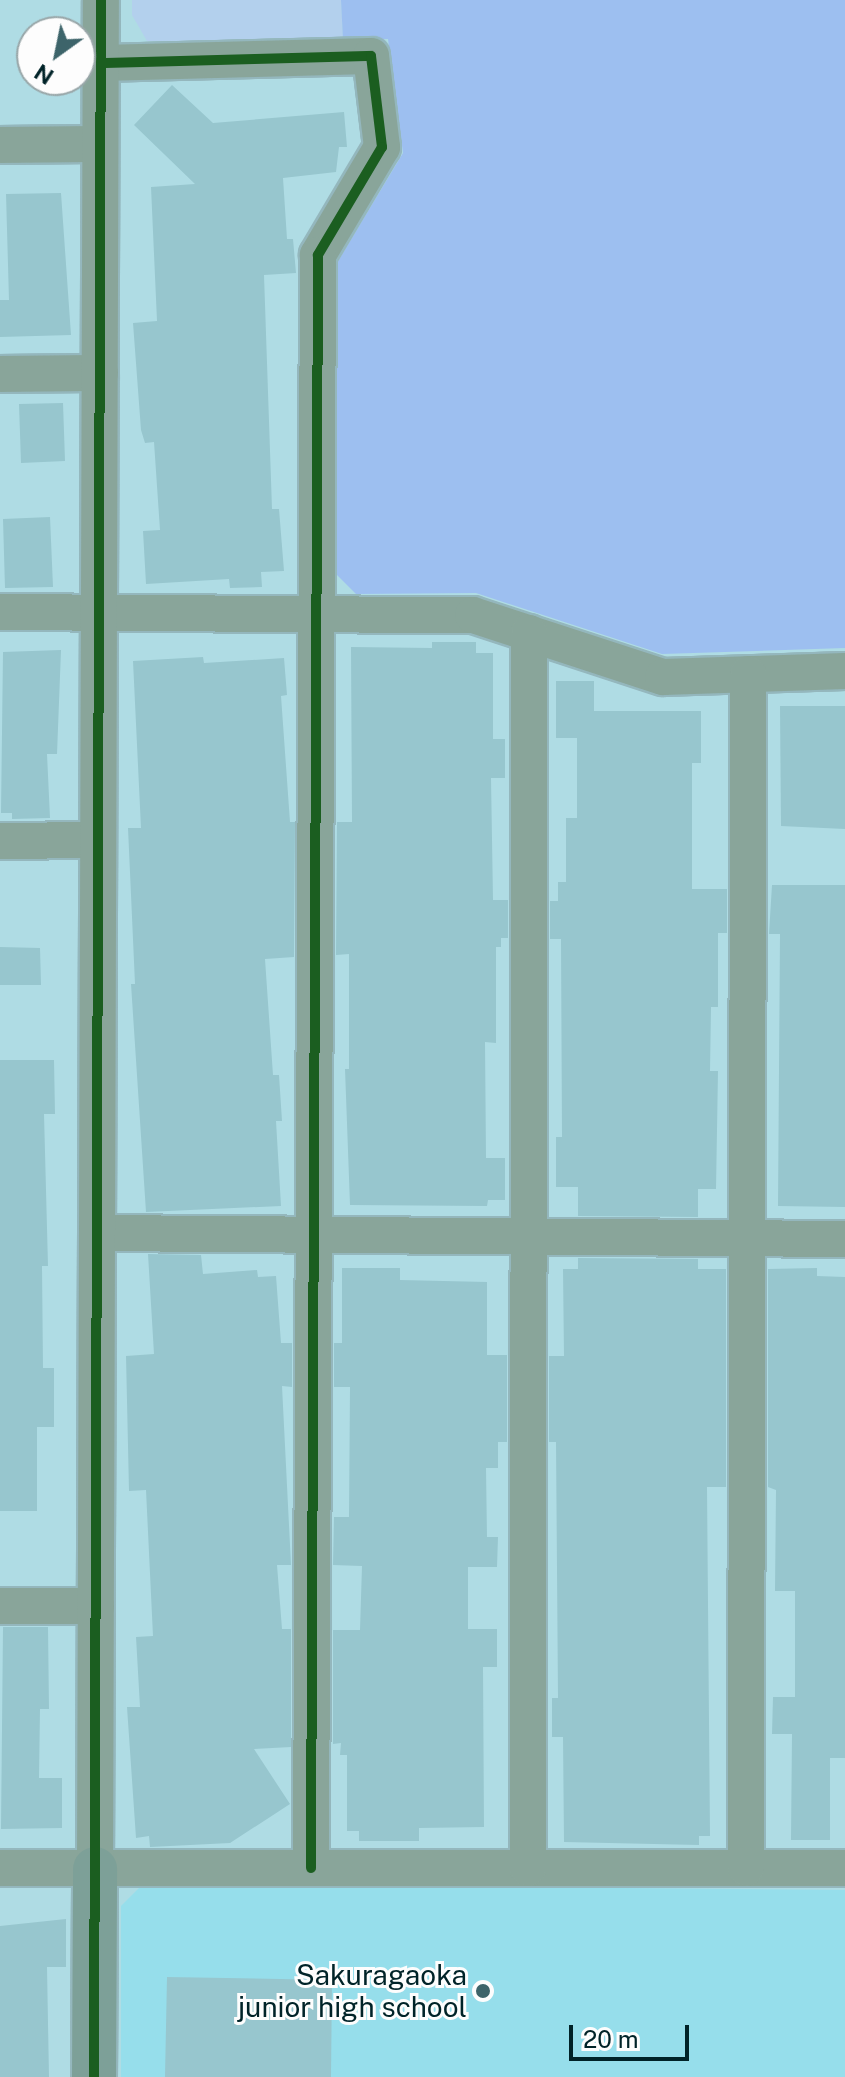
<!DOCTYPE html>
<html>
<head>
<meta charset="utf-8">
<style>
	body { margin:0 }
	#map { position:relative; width:845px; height:2077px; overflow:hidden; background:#afdce4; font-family:"Public Sans",sans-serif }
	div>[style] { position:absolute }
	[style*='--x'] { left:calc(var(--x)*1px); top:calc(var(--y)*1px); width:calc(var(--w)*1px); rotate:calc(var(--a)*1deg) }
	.built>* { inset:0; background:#96deeb }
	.green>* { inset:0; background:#b3d0ed }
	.forest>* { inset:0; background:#9dbff0 }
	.building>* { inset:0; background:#97c6ce }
	.roads { filter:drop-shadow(2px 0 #94b7bd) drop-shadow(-2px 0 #94b7bd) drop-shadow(0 2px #94b7bd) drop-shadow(0 -2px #94b7bd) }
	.street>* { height:36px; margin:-18px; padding:0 18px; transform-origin:18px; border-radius:18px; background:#89a59a }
	.secondary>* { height:44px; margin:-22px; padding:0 22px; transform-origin:22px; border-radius:22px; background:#7da098 }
	.cycleway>* { height:10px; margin:-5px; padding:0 5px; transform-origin:5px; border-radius:5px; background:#1b5e20 }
	.dots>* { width:22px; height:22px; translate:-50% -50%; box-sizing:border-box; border:4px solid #fdfdfd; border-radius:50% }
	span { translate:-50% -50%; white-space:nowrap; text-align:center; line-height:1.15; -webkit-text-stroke:6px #fdfdfd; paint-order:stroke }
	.poi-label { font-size:28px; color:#002328 }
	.right { translate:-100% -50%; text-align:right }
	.north { position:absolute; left:16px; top:16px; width:80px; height:80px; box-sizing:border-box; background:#fdfdfd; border:2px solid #98a6a8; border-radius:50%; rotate:213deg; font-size:22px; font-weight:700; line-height:32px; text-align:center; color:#002328 }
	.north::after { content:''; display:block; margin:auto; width:28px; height:36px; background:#3d646a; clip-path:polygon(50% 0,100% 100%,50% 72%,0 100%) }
	.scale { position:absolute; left:569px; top:2025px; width:120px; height:36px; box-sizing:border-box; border:4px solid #002328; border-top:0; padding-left:10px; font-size:24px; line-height:28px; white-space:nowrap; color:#002328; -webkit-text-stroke:6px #fdfdfd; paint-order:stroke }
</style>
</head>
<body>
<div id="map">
	<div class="built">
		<i style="clip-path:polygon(143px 1884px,845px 1890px,845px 2077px,121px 2077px,121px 1906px)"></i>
	</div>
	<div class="green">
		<i style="clip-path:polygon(132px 0,341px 0,343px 40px,147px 41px,132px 15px)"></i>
	</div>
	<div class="forest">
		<i style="clip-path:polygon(341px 0,845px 0,845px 648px,662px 654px,476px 593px,356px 594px,334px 572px,335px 266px,403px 153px,388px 39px,343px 40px)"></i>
	</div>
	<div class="building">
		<i style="clip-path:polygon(172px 85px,213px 123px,344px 112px,347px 147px,339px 147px,336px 172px,283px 178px,287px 239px,293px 239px,296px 273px,264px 275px,272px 509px,279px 509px,284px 571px,261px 572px,262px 587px,230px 588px,229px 579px,146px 584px,143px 531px,160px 530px,154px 442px,145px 443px,141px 430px,133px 323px,157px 321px,151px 187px,195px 184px,134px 125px)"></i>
		<i style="clip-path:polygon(61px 193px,71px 335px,0 337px,0 300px,9px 300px,6px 194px)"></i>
		<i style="clip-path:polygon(63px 403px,65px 461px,21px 463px,19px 404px)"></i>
		<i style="clip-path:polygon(50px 517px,53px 587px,5px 588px,3px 519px)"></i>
		<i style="clip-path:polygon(432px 642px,476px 642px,476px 653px,493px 653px,493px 739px,505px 739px,505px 778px,491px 778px,493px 900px,508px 900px,508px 938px,501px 938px,501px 947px,496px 947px,496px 1043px,485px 1042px,486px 1158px,505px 1158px,505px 1200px,488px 1200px,487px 1206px,350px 1205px,345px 1069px,349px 1069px,349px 954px,336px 955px,337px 822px,352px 822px,351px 647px,432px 648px)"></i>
		<i style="clip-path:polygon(61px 650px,57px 754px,47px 754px,50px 818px,12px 819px,12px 813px,1px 813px,3px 652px)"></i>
		<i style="clip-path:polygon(203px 657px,204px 663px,284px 658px,287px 695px,281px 696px,290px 822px,295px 822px,294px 957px,265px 959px,273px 1075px,279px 1075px,282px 1121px,276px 1121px,281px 1206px,146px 1212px,131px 984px,135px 984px,128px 828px,141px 828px,133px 661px)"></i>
		<i style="clip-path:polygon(556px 681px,594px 681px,594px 711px,701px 711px,701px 763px,692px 763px,692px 889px,727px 889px,727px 933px,718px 933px,718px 1007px,711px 1007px,710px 1071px,718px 1071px,716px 1189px,698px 1189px,698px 1217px,578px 1216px,578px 1187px,556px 1187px,556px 1137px,562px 1137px,561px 939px,550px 939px,550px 901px,558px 901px,558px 882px,566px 882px,566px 818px,577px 818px,577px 738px,556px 738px)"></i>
		<i style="clip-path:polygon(780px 706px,845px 706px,845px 829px,781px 826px)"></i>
		<i style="clip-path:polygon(772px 885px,845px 885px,845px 1207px,778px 1206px,780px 934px,769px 934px)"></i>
		<i style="clip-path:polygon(0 947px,40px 948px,41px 985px,0 985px)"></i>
		<i style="clip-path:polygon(0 1060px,54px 1060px,55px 1114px,44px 1114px,48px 1266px,42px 1266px,43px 1368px,54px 1368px,54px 1427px,37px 1427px,37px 1511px,0 1511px)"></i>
		<i style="clip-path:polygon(148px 1254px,201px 1255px,203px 1274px,257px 1270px,258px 1277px,276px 1276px,281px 1343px,292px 1343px,292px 1387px,282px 1386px,291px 1565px,277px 1565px,282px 1629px,291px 1629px,291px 1747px,254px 1749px,290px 1804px,230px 1843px,150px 1847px,149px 1836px,136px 1838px,127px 1707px,140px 1707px,136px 1637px,153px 1636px,146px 1490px,129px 1491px,126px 1356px,154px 1354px)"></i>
		<i style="clip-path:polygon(578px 1258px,698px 1259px,698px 1269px,726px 1269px,726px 1487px,707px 1487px,710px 1836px,699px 1836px,699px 1845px,564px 1842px,563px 1737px,552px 1737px,552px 1698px,558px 1698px,556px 1442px,549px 1442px,549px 1356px,564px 1356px,563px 1269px,578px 1269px)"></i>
		<i style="clip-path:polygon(342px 1268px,400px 1268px,400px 1280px,487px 1282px,487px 1355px,507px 1355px,507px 1442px,498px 1442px,498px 1468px,486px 1468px,487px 1537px,498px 1537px,497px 1567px,468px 1567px,468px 1629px,497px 1629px,497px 1667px,483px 1667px,484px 1827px,419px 1828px,419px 1841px,359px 1841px,359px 1831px,347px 1831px,347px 1755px,340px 1755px,341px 1743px,333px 1744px,333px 1630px,360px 1630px,362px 1566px,333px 1565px,334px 1517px,349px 1517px,350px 1387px,334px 1387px,334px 1343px,342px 1343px)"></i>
		<i style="clip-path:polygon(817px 1268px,817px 1276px,845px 1277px,845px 1758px,830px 1758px,830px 1840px,791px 1840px,792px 1734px,772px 1734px,773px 1697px,795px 1697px,795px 1591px,775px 1591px,776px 1490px,768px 1487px,768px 1269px)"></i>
		<i style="clip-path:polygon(3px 1627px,48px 1627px,49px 1709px,40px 1709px,39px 1778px,62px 1778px,62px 1828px,1px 1829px)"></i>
		<i style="clip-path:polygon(66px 1919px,66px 1967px,47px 1967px,49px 2077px,0 2077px,0 1926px)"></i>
		<i style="clip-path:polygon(167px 1977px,332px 1980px,331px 2077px,165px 2077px)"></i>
	</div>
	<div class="roads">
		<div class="street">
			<i style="--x:101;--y:63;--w:270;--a:-1.5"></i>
			<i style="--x:371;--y:56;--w:92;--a:83.1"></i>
			<i style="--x:382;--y:147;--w:126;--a:120.7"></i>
			<i style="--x:318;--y:255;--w:1613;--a:90.25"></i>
			<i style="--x:0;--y:145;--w:100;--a:-0.6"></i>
			<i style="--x:0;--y:374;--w:100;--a:-0.6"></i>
			<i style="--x:0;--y:612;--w:473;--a:0.4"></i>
			<i style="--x:473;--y:615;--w:200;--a:18.1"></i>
			<i style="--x:663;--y:677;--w:182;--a:-1.9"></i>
			<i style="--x:0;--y:841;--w:98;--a:-0.6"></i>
			<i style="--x:97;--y:1233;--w:748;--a:0.46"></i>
			<i style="--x:0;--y:1606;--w:96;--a:0"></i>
			<i style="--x:0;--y:1868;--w:845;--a:0"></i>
			<i style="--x:528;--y:1868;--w:1235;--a:-89.95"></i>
			<i style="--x:746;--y:1868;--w:1194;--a:-89.9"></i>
			<i style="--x:95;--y:1869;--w:1869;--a:-89.82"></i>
		</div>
		<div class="secondary">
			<i style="--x:94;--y:2077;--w:208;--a:-89.7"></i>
		</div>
	</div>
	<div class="cycleway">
		<i style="--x:101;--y:63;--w:270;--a:-1.5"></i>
		<i style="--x:371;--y:56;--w:92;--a:83.1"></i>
		<i style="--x:382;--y:147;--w:126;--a:120.7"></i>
		<i style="--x:318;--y:255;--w:1613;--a:90.25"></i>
		<i style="--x:94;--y:2077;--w:2077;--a:-89.81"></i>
	</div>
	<div class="dots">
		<i style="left:483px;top:1991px;background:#3d646a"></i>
	</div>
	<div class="poi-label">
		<span class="right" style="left:467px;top:1991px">Sakuragaoka<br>junior high school</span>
	</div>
	<div class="north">N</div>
	<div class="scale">20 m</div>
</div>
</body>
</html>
